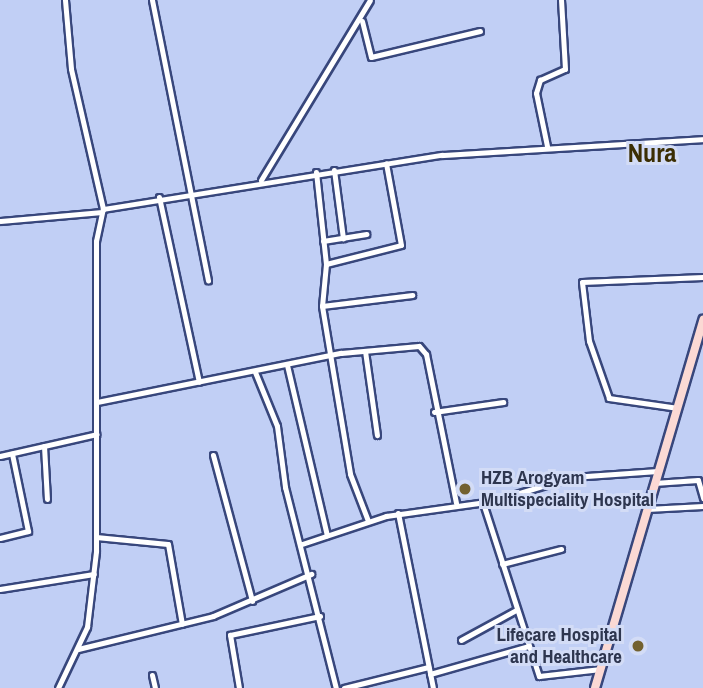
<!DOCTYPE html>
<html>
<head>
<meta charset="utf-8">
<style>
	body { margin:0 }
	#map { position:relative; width:703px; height:688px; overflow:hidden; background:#c1cff5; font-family:"Archivo Narrow",sans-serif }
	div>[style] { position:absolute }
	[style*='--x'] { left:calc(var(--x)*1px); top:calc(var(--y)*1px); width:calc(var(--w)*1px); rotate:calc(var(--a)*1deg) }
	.roads { filter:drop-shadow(2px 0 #38477c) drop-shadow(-2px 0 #38477c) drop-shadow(0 2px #38477c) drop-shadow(0 -2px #38477c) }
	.street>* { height:5px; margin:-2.5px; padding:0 2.5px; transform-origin:2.5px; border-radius:2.5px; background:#fff }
	.secondary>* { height:8px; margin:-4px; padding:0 4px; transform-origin:4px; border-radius:4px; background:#fbd9d4 }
	.dots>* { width:19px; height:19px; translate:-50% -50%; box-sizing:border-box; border:4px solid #d3dcf6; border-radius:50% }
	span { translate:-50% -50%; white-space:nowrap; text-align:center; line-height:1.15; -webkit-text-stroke:6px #d3dcf6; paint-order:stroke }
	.poi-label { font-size:19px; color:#2e364f; font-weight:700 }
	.left { translate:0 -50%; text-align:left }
	.right { translate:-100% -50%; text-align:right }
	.district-label { font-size:26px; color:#3b2e03; font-weight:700 }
</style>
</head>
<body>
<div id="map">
	<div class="roads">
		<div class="street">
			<i style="--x:65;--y:0;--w:69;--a:85"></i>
			<i style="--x:71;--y:69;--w:144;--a:77.1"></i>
			<i style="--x:152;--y:0;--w:286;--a:78.7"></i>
			<i style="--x:362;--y:21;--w:37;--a:76"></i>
			<i style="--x:371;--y:57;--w:112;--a:-13.4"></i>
			<i style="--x:547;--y:146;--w:54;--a:-101.7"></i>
			<i style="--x:536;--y:93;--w:14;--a:-73"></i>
			<i style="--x:540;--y:80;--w:27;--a:-24"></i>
			<i style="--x:565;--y:69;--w:69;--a:-93.3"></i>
			<i style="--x:334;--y:170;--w:69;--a:82.5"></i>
			<i style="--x:316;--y:172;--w:93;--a:83.8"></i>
			<i style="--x:326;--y:264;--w:42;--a:95.4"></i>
			<i style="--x:322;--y:306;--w:170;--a:80.5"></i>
			<i style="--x:350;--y:474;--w:50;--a:69"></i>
			<i style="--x:261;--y:180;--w:210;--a:-58.8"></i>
			<i style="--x:159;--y:197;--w:189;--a:77.8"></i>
			<i style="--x:0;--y:221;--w:100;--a:-5.1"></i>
			<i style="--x:323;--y:241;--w:44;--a:-9.2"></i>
			<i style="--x:326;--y:264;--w:77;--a:-14.2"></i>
			<i style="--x:401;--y:245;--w:83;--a:-100.4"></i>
			<i style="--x:322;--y:306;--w:91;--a:-7"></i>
			<i style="--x:365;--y:351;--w:85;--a:81.9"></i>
			<i style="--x:287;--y:365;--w:175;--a:76.8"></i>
			<i style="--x:255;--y:372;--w:58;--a:67.8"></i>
			<i style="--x:277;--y:426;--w:62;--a:82.5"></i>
			<i style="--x:285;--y:487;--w:207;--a:75.8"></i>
			<i style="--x:97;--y:402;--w:249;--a:-11.4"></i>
			<i style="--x:341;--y:353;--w:78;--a:-5.1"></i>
			<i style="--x:419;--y:346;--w:11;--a:49"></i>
			<i style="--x:426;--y:354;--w:152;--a:78.6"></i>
			<i style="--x:678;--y:408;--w:70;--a:-171.8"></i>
			<i style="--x:609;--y:398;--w:60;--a:-109.3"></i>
			<i style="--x:589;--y:341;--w:59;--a:-96.8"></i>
			<i style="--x:582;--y:282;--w:121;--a:-2.4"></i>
			<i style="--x:434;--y:412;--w:70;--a:-8.2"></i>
			<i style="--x:44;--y:446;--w:53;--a:86.8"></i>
			<i style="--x:213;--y:455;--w:151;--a:75"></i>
			<i style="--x:0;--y:456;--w:99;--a:-12.8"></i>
			<i style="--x:654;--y:483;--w:44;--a:-3.9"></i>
			<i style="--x:698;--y:480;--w:19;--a:74"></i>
			<i style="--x:483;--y:503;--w:182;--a:72.1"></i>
			<i style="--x:539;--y:676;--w:62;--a:-6.4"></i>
			<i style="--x:647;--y:509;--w:56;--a:-3.1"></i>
			<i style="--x:398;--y:513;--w:178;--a:78.7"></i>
			<i style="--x:96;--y:537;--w:72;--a:5.6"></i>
			<i style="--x:168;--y:544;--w:81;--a:80.1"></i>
			<i style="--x:0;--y:538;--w:29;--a:-14"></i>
			<i style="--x:28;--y:531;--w:79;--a:-101.7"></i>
			<i style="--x:302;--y:544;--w:89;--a:-18.4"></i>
			<i style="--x:386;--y:516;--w:108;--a:-8"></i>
			<i style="--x:493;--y:501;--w:83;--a:-16.9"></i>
			<i style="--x:572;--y:477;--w:86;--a:-4"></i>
			<i style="--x:502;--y:564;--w:61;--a:-14.3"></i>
			<i style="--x:0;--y:589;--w:95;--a:-9.1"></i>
			<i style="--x:461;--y:640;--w:63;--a:-28.6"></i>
			<i style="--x:78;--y:649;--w:139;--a:-13.7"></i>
			<i style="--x:213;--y:616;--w:107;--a:-23.2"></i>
			<i style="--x:430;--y:674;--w:102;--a:-15.9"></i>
			<i style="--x:152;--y:675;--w:13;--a:77"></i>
			<i style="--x:58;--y:688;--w:68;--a:-64.6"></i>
			<i style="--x:87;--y:627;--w:77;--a:-83.2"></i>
			<i style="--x:96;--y:551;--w:310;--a:-90"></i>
			<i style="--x:96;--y:241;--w:33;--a:-78"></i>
			<i style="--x:103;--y:209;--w:343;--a:-9.1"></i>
			<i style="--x:442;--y:155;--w:261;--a:-3.5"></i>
			<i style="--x:239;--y:688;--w:54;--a:-99.6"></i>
			<i style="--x:230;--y:635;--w:92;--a:-11.9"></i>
			<i style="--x:344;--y:688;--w:87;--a:-14"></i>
		</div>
		<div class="secondary">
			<i style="--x:595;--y:688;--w:384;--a:-73.6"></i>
		</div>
	</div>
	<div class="dots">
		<i style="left:465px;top:489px;background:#73612f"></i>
		<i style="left:638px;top:646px;background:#73612f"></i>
	</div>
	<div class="poi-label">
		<span class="left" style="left:481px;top:489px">HZB Arogyam<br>Multispeciality Hospital</span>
		<span class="right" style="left:622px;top:646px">Lifecare Hospital<br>and Healthcare</span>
	</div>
	<div class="district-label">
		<span style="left:652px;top:153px">Nura</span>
	</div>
</div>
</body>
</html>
